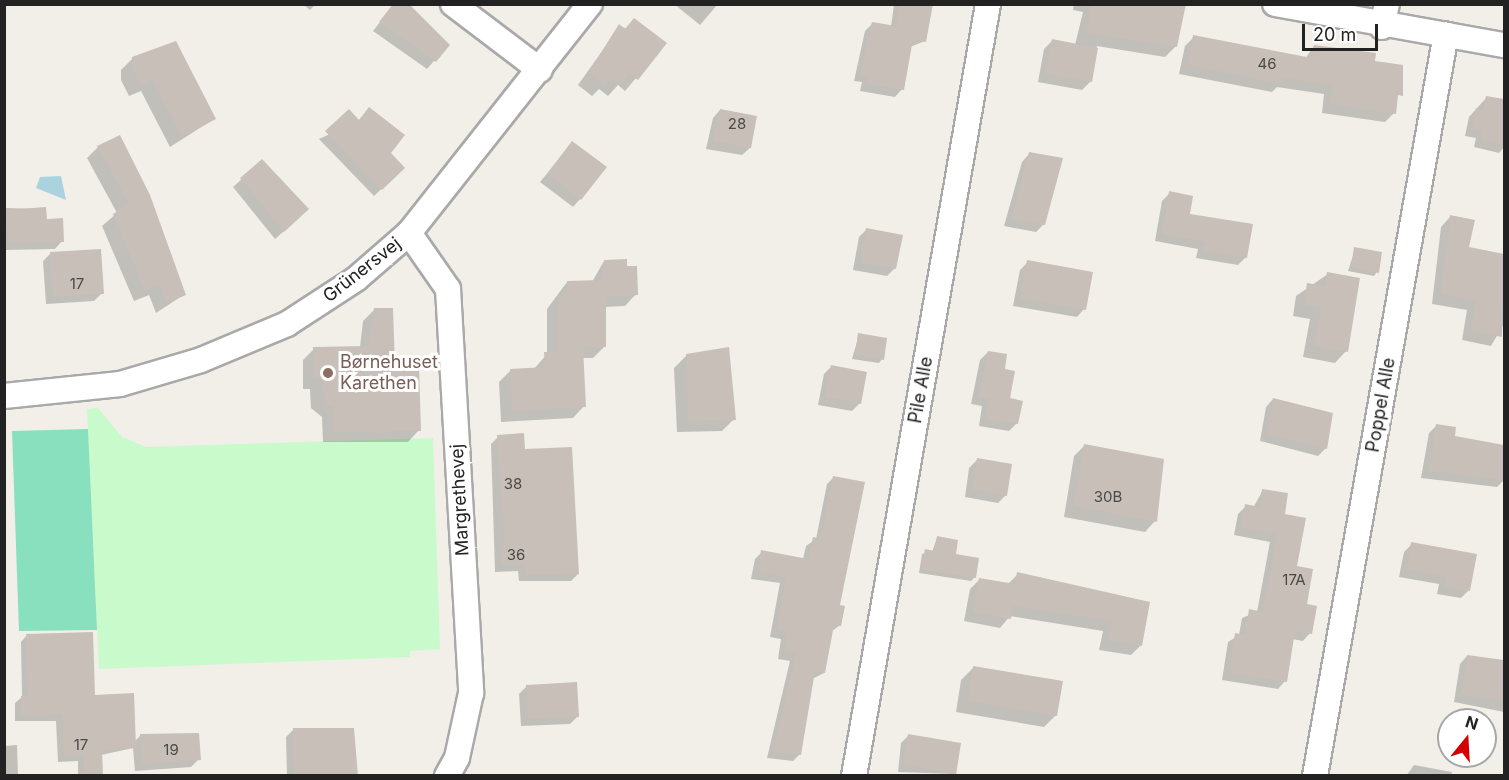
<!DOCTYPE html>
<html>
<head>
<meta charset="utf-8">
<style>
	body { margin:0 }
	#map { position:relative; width:1509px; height:780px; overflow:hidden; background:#f2efe9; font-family:Inter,sans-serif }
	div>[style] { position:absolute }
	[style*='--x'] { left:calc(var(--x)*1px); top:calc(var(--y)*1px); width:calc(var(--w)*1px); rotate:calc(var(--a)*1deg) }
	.park>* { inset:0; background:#c8facc }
	.pitch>* { inset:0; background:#88e0be }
	.water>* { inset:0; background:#aad3df }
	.shadow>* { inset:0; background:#0003 }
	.building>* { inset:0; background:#c7bfb8 }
	.roads { filter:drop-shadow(2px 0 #a9a9a9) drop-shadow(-2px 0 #a9a9a9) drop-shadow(0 2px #a9a9a9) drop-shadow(0 -2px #a9a9a9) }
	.minor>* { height:24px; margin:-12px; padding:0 12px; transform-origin:12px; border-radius:12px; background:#fff }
	.dots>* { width:16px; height:16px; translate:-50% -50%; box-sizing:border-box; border:3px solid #fff; border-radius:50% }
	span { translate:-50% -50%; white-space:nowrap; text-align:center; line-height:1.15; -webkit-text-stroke:6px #fff; paint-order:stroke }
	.number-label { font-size:15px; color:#4b4948 }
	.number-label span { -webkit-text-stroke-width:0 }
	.street-label { font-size:18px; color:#222 }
	.education-label { font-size:18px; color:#785e54 }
	.left { translate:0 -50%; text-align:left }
	.frame { position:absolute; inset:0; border:6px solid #222; pointer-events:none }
	.north { position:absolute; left:1437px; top:708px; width:60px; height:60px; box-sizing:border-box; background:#fff; border:2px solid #a7a7a7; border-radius:50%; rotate:18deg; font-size:16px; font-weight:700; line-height:24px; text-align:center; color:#222 }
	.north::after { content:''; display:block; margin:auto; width:21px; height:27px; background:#d40000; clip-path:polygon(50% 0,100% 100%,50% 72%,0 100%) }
	.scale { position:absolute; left:1302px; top:24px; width:76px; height:27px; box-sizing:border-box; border:3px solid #222; border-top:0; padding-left:8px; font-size:18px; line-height:21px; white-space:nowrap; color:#222; -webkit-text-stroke:4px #fff; paint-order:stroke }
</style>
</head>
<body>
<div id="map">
	<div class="park">
		<i style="clip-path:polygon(98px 408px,122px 437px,146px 447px,433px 438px,440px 649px,410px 651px,410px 657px,99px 669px,87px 409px)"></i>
	</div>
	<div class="pitch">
		<i style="clip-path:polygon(88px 429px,97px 630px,19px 631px,12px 431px)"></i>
	</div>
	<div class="water">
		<i style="clip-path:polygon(61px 176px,66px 200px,36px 188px,40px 177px)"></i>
	</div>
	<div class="shadow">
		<i style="clip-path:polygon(303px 4px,316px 4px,310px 10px)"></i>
		<i style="clip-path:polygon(406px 4px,448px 45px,427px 69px,373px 31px,392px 7px)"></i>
		<i style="clip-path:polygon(674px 4px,718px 4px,700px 25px)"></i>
		<i style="clip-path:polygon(894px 4px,932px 4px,925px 41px,910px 47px,902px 89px,895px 97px,860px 91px,862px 82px,854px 81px,865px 31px,873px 23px,891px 27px)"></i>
		<i style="clip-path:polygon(1074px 4px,1177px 4px,1175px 47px,1165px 57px,1097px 46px,1090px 82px,1082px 90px,1038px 82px,1044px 49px,1052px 41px,1075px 45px,1083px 12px,1073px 10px)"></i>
		<i style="clip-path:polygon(620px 26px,665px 44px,625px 91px,618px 85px,608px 96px,599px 89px,592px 96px,578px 85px)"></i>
		<i style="clip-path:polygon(1194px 37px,1305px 59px,1314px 46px,1373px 63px,1394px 113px,1385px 122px,1322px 113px,1324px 94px,1277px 87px,1272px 92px,1179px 74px,1185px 46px)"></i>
		<i style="clip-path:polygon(133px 58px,214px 119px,170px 147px,141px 91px,129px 96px,121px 80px,121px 70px)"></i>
		<i style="clip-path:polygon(1487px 97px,1504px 101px,1504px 147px,1499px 153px,1474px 147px,1476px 138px,1465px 136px,1469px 117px)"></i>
		<i style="clip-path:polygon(369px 109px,389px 154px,403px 168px,374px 196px,319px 139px,358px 121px)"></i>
		<i style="clip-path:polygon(720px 110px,750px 148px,742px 155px,706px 149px,713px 118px)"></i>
		<i style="clip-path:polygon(572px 143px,580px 199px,573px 207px,540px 182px)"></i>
		<i style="clip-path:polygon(98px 147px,185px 294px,156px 313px,149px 295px,134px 301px,102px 226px,117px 213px,87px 158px)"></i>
		<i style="clip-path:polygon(1029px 154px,1044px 224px,1036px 232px,1004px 226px,1022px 162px)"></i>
		<i style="clip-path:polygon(262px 161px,300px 217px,275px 239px,233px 187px)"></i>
		<i style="clip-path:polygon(1170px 193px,1188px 215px,1246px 257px,1238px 265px,1196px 258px,1198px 249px,1155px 241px,1162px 201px)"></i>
		<i style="clip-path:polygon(4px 208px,45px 209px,45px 220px,62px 241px,55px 249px,4px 250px)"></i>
		<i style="clip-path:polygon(1450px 217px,1467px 248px,1504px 255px,1504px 324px,1491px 346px,1462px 340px,1467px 310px,1432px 304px,1441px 227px)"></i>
		<i style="clip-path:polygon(867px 229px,895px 268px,887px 276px,853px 270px,859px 237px)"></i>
		<i style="clip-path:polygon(1355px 249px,1377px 272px,1374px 276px,1348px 271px)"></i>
		<i style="clip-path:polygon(51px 253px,102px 293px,94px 301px,46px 304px,43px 261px)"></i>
		<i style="clip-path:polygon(604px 261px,626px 268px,636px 294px,625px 306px,604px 307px,605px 346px,593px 358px,582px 358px,584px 406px,573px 418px,501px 422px,499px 382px,511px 370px,534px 369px,547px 354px,547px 309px,567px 282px,592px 282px)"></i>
		<i style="clip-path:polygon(1028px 262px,1084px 309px,1077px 317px,1013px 306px,1020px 270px)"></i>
		<i style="clip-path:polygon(1328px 274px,1346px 351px,1335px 363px,1303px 357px,1310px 319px,1293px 316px,1296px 296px)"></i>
		<i style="clip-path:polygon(374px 310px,419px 430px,408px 442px,323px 442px,322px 417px,311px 408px,310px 389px,303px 389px,303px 360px,314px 349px,360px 347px,363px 321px)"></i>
		<i style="clip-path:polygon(859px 335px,882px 359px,879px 363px,852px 359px)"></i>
		<i style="clip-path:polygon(728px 349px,734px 419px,722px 431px,677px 432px,674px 368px,686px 356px)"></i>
		<i style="clip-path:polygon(988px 352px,1003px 370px,1017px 423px,1009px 431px,979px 426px,982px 406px,971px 404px,980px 360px)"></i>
		<i style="clip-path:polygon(831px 367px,860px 403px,852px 411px,818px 405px,824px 374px)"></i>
		<i style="clip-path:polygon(1273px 399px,1326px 448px,1318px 456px,1260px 441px,1266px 407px)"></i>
		<i style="clip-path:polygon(1436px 426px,1453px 437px,1504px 447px,1504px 480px,1497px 487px,1421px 478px,1429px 433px)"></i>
		<i style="clip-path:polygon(498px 437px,523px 451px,578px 574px,571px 581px,519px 581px,518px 571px,495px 572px,491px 444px)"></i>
		<i style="clip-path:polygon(1085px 445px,1155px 521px,1145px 532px,1064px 517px,1074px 456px)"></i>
		<i style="clip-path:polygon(977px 460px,1006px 495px,998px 503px,965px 497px,969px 468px)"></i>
		<i style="clip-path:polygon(834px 477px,840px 625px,831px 632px,824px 673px,812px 679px,800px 754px,793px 761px,767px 758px,790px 661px,778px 659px,781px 639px,770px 637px,780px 583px,751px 579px,755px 559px,762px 552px,803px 559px,806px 546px,816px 539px,827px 484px)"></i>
		<i style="clip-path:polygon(1263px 490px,1283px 515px,1310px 633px,1303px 641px,1292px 639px,1285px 681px,1278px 689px,1222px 680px,1228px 642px,1239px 635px,1242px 618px,1257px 612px,1270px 542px,1234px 535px,1238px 514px,1246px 506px,1253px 508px)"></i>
		<i style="clip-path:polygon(937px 538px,974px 578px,971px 581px,919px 573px,922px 554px,932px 552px)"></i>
		<i style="clip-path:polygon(1412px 544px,1469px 590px,1461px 598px,1437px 594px,1439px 584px,1399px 577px,1404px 552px)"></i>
		<i style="clip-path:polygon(1018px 574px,1148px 603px,1140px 646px,1131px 655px,1099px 650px,1103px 631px,1010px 616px,1000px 628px,964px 621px,970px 589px,979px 580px,1008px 584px)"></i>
		<i style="clip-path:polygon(27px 635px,134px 742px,140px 736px,199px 759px,191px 767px,135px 771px,133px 748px,101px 755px,102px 776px,78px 776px,78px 761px,58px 762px,56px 721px,15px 721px,15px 703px,22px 697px,21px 642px)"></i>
		<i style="clip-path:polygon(1467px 656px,1504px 662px,1504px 712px,1454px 702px,1460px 664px)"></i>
		<i style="clip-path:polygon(973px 668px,1056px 715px,1044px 727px,956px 712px,961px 680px)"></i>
		<i style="clip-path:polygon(527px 686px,578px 716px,570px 724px,521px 726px,519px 694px)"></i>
		<i style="clip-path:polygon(293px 730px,356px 776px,287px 776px,286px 737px)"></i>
		<i style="clip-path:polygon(908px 736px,954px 774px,898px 772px,901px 743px)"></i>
		<i style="clip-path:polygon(17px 745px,18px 776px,4px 776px,4px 746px)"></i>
		<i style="clip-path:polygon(1414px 765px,1452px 772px,1451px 776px,1406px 776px)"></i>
	</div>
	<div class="building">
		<i style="clip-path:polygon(393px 4px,409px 4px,450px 45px,436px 62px,379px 22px)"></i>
		<i style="clip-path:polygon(900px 4px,933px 4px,926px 42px,913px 39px,904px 90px,867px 84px,868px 75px,860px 74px,872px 22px,896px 26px)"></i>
		<i style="clip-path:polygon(1092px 4px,1186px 4px,1177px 47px,1086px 33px)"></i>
		<i style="clip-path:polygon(634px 18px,667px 43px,638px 80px,629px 74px,620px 85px,611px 78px,605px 85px,589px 72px,619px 24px,625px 29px)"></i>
		<i style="clip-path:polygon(1193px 35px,1312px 58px,1314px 45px,1376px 53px,1375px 61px,1403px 65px,1403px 96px,1398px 95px,1396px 114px,1330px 104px,1333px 86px,1284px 78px,1282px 84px,1188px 65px)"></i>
		<i style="clip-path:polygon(1052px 39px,1098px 48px,1092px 82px,1045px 74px)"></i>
		<i style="clip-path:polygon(176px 41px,216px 119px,182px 137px,152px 80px,141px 86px,132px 67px,132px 57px)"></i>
		<i style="clip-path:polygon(1486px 96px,1504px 99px,1504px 145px,1481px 140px,1483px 131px,1472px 128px,1476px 108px,1483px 110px)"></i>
		<i style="clip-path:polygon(369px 107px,405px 135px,391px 153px,405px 168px,382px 190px,325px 131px,349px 109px,359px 120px)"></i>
		<i style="clip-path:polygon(720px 109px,757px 116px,751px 148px,713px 141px)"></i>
		<i style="clip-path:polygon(120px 135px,150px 195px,186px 295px,167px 303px,160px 285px,145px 291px,113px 214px,129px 204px,97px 146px)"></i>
		<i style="clip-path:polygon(572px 141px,607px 167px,581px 200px,547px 174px)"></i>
		<i style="clip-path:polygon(1029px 152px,1063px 158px,1045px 225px,1011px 219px)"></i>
		<i style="clip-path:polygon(262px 159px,309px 209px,284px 232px,240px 178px)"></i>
		<i style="clip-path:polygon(1169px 191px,1193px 196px,1190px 214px,1253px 224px,1247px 258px,1203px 251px,1205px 242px,1162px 234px)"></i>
		<i style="clip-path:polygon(46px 207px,47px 219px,63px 218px,64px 242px,8px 243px,7px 210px)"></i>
		<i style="clip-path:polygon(1450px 215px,1475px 220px,1469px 247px,1504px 254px,1502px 337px,1471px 331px,1476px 301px,1441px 294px)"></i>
		<i style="clip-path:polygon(866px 228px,903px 235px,896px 269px,860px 262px)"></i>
		<i style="clip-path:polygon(1354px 247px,1382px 252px,1379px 273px,1351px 268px)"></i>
		<i style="clip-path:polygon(101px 249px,104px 294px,53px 297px,50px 252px)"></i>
		<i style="clip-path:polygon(627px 259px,627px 266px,637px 266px,638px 295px,606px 296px,606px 347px,583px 347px,586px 407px,512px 411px,510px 369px,545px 367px,544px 352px,558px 352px,558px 295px,567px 295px,567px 281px,602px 280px,604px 260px)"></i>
		<i style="clip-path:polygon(1027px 260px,1093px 272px,1086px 310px,1020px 298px)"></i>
		<i style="clip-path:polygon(1327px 272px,1360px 278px,1348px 352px,1314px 346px,1321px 308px,1304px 305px,1307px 283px,1325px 286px)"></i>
		<i style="clip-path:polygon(374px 308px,393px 308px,395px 366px,419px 366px,421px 431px,334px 432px,333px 406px,327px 406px,321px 378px,314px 378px,313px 347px,369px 346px)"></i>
		<i style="clip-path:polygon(858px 333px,887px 338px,884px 360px,855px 355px)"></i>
		<i style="clip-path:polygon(729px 347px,736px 420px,688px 421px,686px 354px)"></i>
		<i style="clip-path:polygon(988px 351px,1007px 354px,1005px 369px,1015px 371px,1010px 398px,1023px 401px,1018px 424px,986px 419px,989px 399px,978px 397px)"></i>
		<i style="clip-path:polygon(831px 365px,867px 372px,861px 404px,825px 397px)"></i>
		<i style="clip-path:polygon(1273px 398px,1333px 413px,1327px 449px,1267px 434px)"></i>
		<i style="clip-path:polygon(1436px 424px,1456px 427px,1455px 436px,1504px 445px,1504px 480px,1428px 471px)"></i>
		<i style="clip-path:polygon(524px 433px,525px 449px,572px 447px,579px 574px,525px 575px,525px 565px,501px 565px,504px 537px,497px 435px)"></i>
		<i style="clip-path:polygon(1084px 444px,1164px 459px,1157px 522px,1074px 506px)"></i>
		<i style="clip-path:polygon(977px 458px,1012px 464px,1007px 496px,972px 490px)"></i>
		<i style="clip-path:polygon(833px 476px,865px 482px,840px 605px,845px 606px,841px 626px,834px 625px,825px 673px,815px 671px,801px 755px,773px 751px,796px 654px,784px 652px,788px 632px,777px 630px,786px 577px,758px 572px,761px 550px,808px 559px,813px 537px,821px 539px)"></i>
		<i style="clip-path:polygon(1262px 489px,1288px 493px,1285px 514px,1306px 518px,1297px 566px,1313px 569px,1307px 604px,1317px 606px,1312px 634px,1295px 631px,1287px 682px,1229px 673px,1235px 633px,1245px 635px,1249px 609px,1263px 612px,1277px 534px,1241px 528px,1245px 504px,1259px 507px)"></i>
		<i style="clip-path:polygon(937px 536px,958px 540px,956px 554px,979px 558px,976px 578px,921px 570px,925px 549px,934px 551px)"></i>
		<i style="clip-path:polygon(1411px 542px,1477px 554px,1470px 591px,1444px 586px,1446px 577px,1406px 570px)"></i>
		<i style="clip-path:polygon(1017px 572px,1150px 602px,1142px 646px,1108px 640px,1112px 621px,1013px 606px,1011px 619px,973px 612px,979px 578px,1015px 584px)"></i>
		<i style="clip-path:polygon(93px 632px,95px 695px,134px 693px,136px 748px,102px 750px,103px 776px,84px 776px,84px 755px,64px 756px,62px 715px,21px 716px,21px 696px,28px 696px,26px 634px)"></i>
		<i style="clip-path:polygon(1467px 655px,1504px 660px,1504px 701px,1461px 695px)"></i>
		<i style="clip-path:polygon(973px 666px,1063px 681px,1057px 716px,967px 701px)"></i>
		<i style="clip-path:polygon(577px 682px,579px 717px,528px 719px,526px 685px)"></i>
		<i style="clip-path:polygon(293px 728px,354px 728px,358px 776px,294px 776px)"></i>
		<i style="clip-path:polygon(199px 733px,201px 760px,142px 764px,140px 734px)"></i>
		<i style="clip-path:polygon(908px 734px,961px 743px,956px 775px,903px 764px)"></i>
	</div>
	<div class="roads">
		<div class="minor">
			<i style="--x:453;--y:4;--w:109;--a:37.2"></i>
			<i style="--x:1275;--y:4;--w:233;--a:10.2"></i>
			<i style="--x:1382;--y:27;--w:24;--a:-78"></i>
			<i style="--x:409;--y:233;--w:68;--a:55.1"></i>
			<i style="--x:448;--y:289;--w:405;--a:86.7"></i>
			<i style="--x:471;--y:693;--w:66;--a:102.2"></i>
			<i style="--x:457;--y:758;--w:21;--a:119"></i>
			<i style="--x:4;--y:396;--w:117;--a:-5.9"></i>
			<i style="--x:120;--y:384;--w:84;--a:-16.5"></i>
			<i style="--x:201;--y:360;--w:93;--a:-22.7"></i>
			<i style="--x:287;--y:324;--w:82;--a:-33.1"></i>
			<i style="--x:356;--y:279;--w:70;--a:-41"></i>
			<i style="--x:409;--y:233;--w:292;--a:-51.7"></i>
			<i style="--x:854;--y:776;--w:784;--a:-80.15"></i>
			<i style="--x:1315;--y:776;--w:753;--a:-79.99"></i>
		</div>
	</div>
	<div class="dots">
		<i style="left:328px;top:373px;background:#8d6e63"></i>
	</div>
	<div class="number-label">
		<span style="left:1267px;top:64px">46</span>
		<span style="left:737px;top:124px">28</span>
		<span style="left:77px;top:284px">17</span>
		<span style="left:513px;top:484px">38</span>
		<span style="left:1108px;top:497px">30B</span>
		<span style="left:516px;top:555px">36</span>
		<span style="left:1294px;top:580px">17A</span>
		<span style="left:81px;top:745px">17</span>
		<span style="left:171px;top:750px">19</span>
	</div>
	<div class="street-label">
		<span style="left:362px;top:270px;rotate:-38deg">Grünersvej</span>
		<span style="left:921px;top:390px;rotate:-80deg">Pile Alle</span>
		<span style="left:1381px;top:405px;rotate:-80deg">Poppel Alle</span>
		<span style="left:460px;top:500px;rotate:-93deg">Margrethevej</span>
	</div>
	<div class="education-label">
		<span class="left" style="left:340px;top:373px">Børnehuset<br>Karethen</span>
	</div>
	<div class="frame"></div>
	<div class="north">N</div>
	<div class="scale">20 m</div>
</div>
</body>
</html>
